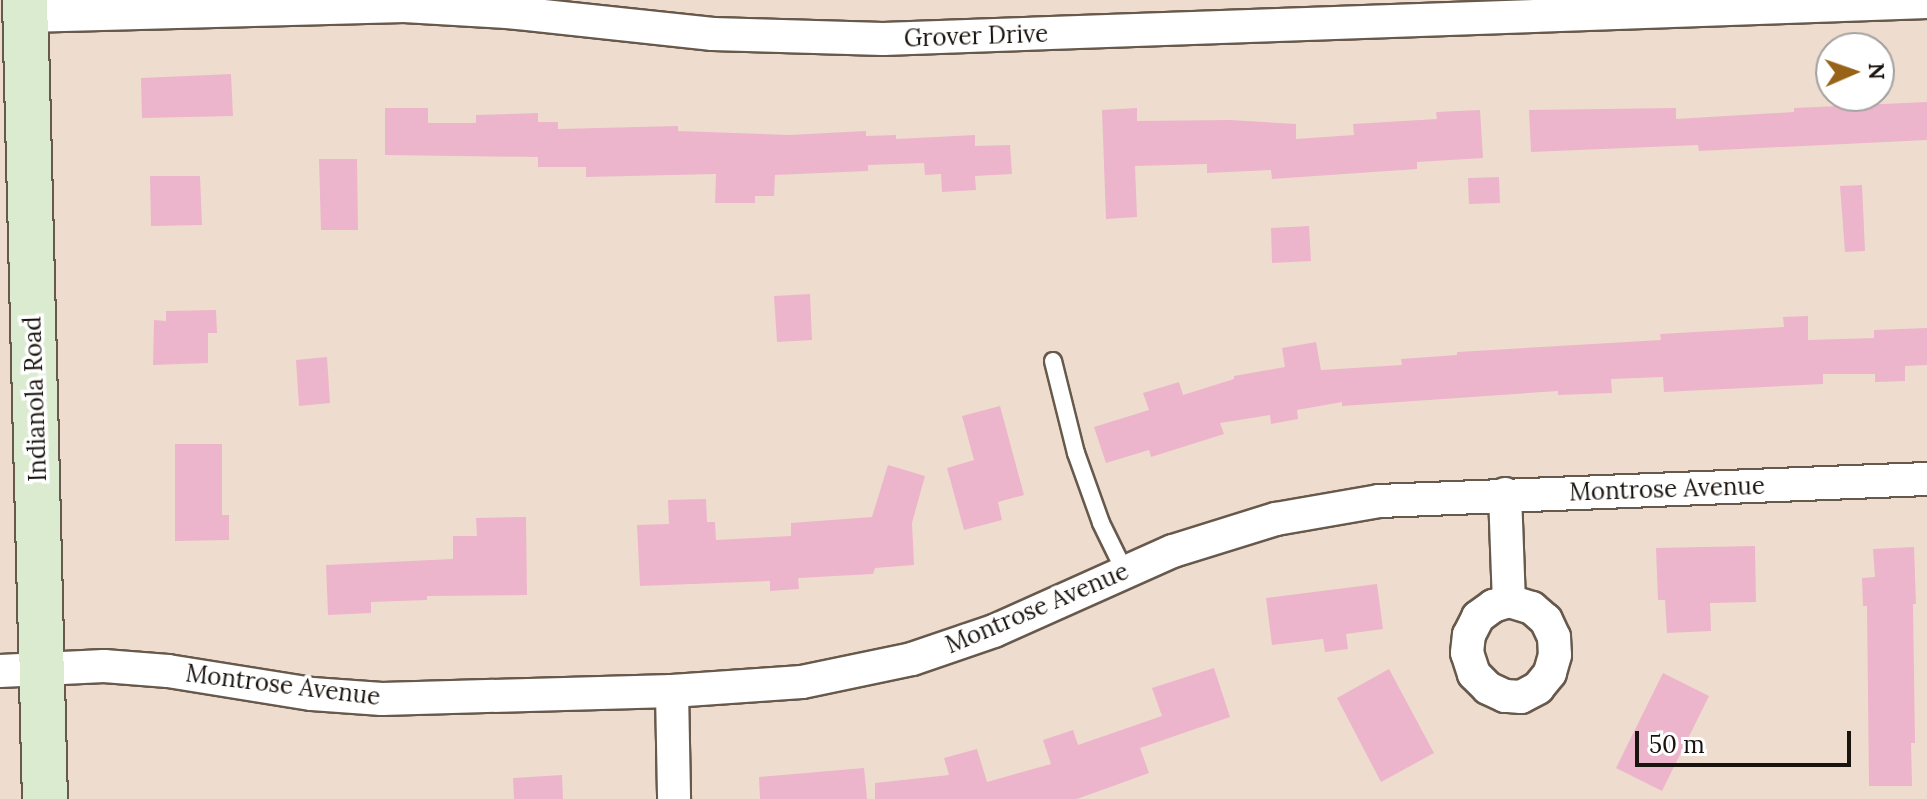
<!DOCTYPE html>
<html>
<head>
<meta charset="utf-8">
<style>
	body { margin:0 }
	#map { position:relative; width:1927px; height:799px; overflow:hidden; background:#eeddce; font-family:Lora,serif }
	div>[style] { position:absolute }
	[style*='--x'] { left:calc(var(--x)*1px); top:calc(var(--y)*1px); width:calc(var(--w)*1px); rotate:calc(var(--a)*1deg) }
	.building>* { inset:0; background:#ecb5cb }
	.roads { filter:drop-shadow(2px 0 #67594c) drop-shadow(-2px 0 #67594c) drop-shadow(0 2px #67594c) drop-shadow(0 -2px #67594c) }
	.lane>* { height:16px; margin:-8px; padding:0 8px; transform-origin:8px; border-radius:8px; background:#fff }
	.street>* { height:32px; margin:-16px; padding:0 16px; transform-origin:16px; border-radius:16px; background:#fff }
	.secondary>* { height:44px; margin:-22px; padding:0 22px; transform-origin:22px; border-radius:22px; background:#dbebd0 }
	span { translate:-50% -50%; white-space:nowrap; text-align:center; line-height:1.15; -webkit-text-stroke:7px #fff; paint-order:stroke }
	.street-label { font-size:24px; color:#1a140f }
	.north { position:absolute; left:1815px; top:32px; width:80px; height:80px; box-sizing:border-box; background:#fff; border:2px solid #a3a19f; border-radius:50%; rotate:88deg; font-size:22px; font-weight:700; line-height:32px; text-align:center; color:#1a140f }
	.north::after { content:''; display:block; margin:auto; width:28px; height:36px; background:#966318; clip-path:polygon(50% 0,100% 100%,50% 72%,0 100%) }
	.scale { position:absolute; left:1635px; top:731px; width:216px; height:36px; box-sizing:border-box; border:4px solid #1a140f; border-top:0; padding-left:10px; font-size:24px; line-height:28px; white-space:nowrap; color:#1a140f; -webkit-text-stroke:6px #fff; paint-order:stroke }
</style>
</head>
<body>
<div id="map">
	<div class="building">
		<i style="clip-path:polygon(231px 74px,233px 116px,142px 118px,141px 78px)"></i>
		<i style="clip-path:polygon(1927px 102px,1927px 140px,1699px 151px,1698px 145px,1531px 152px,1529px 110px,1676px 108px,1676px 119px,1794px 112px,1794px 108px)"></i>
		<i style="clip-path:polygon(385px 108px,428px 108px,428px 123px,476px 123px,476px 115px,538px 113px,538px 122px,558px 122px,558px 129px,678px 126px,678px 131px,789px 135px,866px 131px,866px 136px,896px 135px,896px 139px,975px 135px,975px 146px,1010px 145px,1012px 174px,975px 176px,976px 190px,942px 192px,941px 174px,925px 175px,924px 163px,868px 165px,868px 171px,775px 175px,774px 196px,755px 196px,755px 203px,715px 203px,716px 174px,586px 177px,586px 167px,538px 167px,538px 157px,385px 155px)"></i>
		<i style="clip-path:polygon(1137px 108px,1137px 121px,1230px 120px,1296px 124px,1296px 139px,1354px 135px,1353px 124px,1437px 119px,1436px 112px,1480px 110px,1483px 158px,1417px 162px,1417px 169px,1272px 179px,1271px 170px,1207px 173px,1207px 164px,1135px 166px,1137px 217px,1106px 219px,1102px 110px)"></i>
		<i style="clip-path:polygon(319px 159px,357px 159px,358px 230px,321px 230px)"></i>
		<i style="clip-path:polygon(150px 176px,200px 176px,202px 225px,151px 226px)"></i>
		<i style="clip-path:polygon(1499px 177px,1500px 203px,1469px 204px,1468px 178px)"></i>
		<i style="clip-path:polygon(1862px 185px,1865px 251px,1845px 252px,1840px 186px)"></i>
		<i style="clip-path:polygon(1309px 226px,1311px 261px,1272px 263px,1271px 228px)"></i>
		<i style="clip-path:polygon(810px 294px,812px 340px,777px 342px,774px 296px)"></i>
		<i style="clip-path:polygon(216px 310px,217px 333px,208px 333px,208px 363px,153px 365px,154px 320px,166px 321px,166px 311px)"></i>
		<i style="clip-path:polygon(1808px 316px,1808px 340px,1874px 338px,1874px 330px,1927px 328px,1927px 365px,1905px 366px,1905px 381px,1875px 382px,1875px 374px,1823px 374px,1823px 384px,1664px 392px,1663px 377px,1611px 379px,1612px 393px,1558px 395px,1558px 391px,1342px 406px,1342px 402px,1297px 410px,1298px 419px,1271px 424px,1270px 415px,1220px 423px,1224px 434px,1151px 457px,1149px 450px,1106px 463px,1094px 427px,1149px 410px,1143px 393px,1179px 382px,1183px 395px,1234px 379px,1234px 376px,1285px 367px,1282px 348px,1316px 342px,1321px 370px,1402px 365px,1401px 359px,1457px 355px,1457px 352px,1661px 340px,1660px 334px,1784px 327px,1783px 317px)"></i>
		<i style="clip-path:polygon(327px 357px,330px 403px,299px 406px,296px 360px)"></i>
		<i style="clip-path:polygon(1000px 406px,1024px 495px,998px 502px,1002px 520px,964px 530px,947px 468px,974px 460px,962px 416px)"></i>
		<i style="clip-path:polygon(175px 444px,222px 444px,222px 515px,229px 515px,229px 540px,175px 541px)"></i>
		<i style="clip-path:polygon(888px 465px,925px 476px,912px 523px,914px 565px,875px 568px,873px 574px,798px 578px,799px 589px,770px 591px,770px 581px,640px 586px,637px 525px,669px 524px,668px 500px,706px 499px,707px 522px,715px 522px,716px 540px,791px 536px,791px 523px,872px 517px)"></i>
		<i style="clip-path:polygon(526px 517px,527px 595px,427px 596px,427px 600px,371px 602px,371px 613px,328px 615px,326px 565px,453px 559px,453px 536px,477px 536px,476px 518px)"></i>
		<i style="clip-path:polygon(1755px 546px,1756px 602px,1710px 603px,1711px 631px,1667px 633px,1665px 600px,1658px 600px,1656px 548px)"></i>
		<i style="clip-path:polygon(1914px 547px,1916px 604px,1913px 604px,1915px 743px,1911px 743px,1912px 786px,1869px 786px,1867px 606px,1863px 606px,1862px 578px,1875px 577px,1873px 549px)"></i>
		<i style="clip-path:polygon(1377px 584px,1383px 629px,1346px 634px,1348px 649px,1325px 652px,1323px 639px,1272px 645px,1266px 598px)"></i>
		<i style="clip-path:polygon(1214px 668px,1230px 717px,1140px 748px,1149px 773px,1077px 799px,875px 799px,875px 783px,949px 775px,944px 758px,977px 749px,987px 782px,1051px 764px,1043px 740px,1073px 730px,1078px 745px,1162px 716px,1152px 688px)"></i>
		<i style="clip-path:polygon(1389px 669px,1434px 753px,1381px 782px,1337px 698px)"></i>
		<i style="clip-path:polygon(1663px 673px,1709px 696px,1662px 791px,1616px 768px)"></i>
		<i style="clip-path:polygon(864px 768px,867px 799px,760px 799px,759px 777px)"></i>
		<i style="clip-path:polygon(562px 775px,563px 799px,514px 799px,513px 778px)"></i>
	</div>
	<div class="roads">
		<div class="lane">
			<i style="--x:1053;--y:361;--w:95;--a:76"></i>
			<i style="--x:1076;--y:453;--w:74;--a:70.3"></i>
			<i style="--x:1101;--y:523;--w:55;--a:63.9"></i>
		</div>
		<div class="street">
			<i style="--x:26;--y:16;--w:378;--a:-1.5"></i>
			<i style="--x:404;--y:6;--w:103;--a:3.3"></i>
			<i style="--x:507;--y:12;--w:207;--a:6.1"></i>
			<i style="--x:713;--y:34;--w:170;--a:1.7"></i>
			<i style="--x:883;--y:39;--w:1045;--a:-2.03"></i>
			<i style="--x:1505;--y:494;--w:107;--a:87.9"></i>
			<i style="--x:1509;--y:601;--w:24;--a:17"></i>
			<i style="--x:1532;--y:608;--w:18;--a:41"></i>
			<i style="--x:1546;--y:620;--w:19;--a:65"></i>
			<i style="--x:1554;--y:637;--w:18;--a:87"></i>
			<i style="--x:1555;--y:655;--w:19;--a:106"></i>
			<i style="--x:1550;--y:673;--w:19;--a:129"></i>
			<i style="--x:1538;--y:688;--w:19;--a:152"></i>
			<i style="--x:1521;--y:697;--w:16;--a:-176"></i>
			<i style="--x:1505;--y:696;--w:19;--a:-155"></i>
			<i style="--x:1488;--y:688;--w:20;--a:-135"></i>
			<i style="--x:1474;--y:674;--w:22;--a:-108"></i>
			<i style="--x:1467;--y:653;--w:18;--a:-84"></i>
			<i style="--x:1469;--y:635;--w:20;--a:-63"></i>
			<i style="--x:1478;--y:617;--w:19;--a:-36"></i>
			<i style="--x:1493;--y:606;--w:17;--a:-17"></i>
			<i style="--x:0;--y:671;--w:104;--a:-2.8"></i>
			<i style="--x:104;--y:666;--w:64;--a:4.5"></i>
			<i style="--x:168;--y:671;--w:146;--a:9.1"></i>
			<i style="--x:312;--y:694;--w:70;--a:4.1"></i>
			<i style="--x:382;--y:699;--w:290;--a:-1.6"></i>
			<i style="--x:672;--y:691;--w:130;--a:-4"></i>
			<i style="--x:802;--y:682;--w:112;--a:-11.8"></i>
			<i style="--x:912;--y:659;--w:87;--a:-18.9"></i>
			<i style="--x:994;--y:631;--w:196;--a:-24.1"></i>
			<i style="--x:1173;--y:551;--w:108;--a:-17.3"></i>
			<i style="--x:1276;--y:519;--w:105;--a:-9.9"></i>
			<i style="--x:1379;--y:501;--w:548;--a:-2.3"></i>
			<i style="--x:672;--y:691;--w:108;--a:88.9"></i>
		</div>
		<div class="secondary">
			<i style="--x:25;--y:0;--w:799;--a:88.57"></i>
		</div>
	</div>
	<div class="street-label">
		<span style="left:976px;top:36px;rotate:-2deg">Grover Drive</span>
		<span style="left:35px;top:399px;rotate:-92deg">Indianola Road</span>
		<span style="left:1667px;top:489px;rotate:-2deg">Montrose Avenue</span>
		<span style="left:1037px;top:608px;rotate:-23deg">Montrose Avenue</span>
		<span style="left:283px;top:685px;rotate:7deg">Montrose Avenue</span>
	</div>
	<div class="north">N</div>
	<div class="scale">50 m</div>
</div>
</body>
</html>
